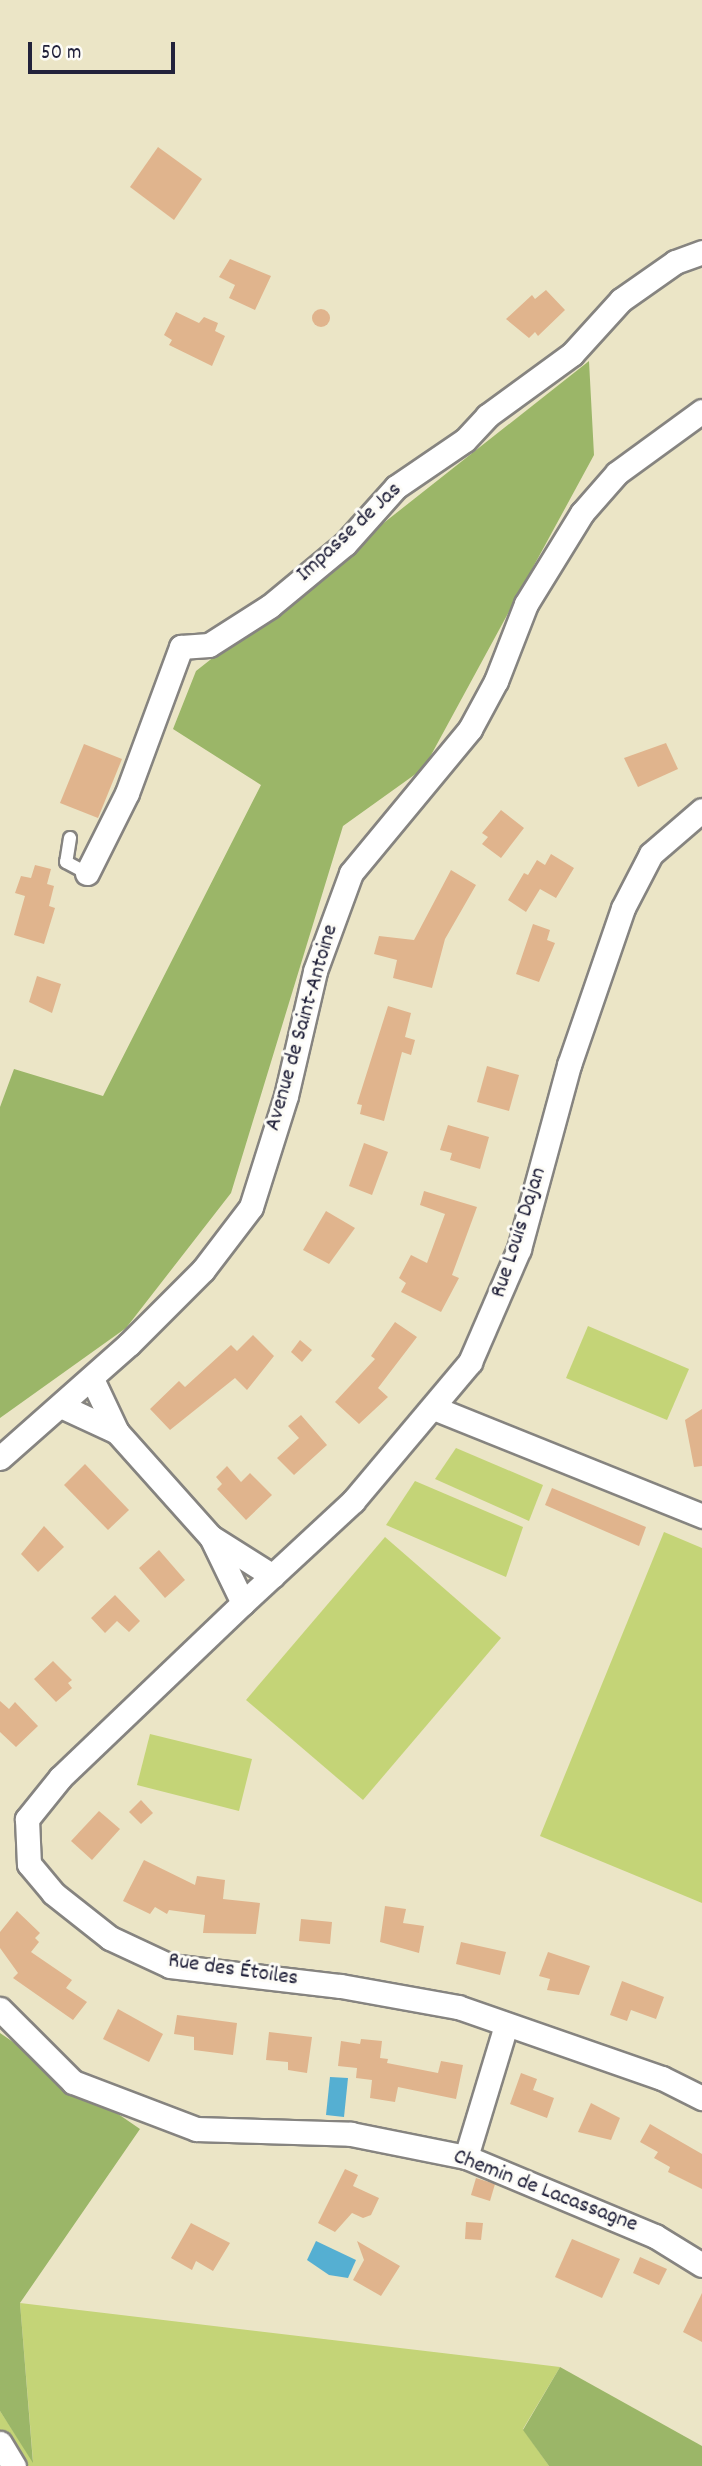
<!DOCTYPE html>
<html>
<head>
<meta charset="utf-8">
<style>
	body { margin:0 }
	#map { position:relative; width:702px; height:2466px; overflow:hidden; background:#ebe5c6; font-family:Dekko,sans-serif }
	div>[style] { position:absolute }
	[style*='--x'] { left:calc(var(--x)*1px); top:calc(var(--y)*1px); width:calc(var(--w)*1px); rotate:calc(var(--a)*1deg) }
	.green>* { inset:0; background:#c4d477 }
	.forest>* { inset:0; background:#9bb668 }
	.water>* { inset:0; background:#55afd2 }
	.building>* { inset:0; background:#e0b48d }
	.round { border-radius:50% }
	.roads { filter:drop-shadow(2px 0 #868480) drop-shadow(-2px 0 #868480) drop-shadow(0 2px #868480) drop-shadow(0 -2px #868480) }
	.service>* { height:12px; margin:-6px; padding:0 6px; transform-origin:6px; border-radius:6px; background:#fff }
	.minor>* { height:23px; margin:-11.5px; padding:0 11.5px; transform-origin:11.5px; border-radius:11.5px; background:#fff }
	span { translate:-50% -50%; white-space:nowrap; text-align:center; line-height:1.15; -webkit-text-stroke:6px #fdfcf7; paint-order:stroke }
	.street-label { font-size:23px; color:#22223b }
	.scale { position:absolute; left:28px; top:42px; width:147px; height:32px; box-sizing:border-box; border:4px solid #22223b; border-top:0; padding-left:9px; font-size:21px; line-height:24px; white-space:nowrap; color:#22223b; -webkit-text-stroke:5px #fdfcf7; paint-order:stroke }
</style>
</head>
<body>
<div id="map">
	<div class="green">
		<i style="clip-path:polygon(588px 1326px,689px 1369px,667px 1420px,566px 1378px)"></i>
		<i style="clip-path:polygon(456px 1448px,543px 1485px,529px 1521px,435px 1479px)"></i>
		<i style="clip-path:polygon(415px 1481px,523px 1527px,506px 1577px,386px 1525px)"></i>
		<i style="clip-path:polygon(664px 1532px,702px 1548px,702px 1903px,540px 1836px)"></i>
		<i style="clip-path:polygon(385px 1537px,501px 1638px,363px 1800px,246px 1700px)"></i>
		<i style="clip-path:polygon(150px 1734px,252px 1759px,239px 1811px,137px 1785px)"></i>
		<i style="clip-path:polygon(20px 2303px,560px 2367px,523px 2429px,549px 2466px,0 2466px,0 2411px,33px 2461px)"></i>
	</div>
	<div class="forest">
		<i style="clip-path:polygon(589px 361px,594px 455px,424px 768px,343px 826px,231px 1193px,126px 1328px,0 1418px,0 1107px,14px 1069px,103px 1096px,261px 785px,173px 729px,196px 671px)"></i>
		<i style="clip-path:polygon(0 2033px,140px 2129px,20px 2303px,33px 2463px,0 2411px)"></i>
		<i style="clip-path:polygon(560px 2367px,702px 2446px,702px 2466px,549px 2466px,523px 2430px)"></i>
	</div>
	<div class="water">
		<i style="clip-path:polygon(330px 2077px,348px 2078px,344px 2117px,326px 2115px)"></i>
		<i style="clip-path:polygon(316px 2241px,356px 2260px,348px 2278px,329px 2275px,307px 2260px)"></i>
	</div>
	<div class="building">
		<i style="clip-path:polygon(158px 147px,202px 179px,174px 220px,130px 187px)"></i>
		<i style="clip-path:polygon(230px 259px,271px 276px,255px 310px,229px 298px,235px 285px,219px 277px)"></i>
		<i style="clip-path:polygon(546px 290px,565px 310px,538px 336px,535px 332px,529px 338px,506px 319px,532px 295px,535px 299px)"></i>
		<i class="round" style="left:312px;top:309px;width:18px;height:18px"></i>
		<i style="clip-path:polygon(176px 312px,199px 323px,204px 317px,218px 323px,215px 331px,225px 336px,212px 366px,169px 345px,172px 340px,164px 335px)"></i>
		<i style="clip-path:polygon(666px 743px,678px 769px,638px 787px,624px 758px)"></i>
		<i style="clip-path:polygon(84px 744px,122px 759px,98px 818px,60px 803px)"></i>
		<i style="clip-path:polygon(501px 810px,524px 828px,501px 858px,482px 844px,488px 837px,482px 833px)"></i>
		<i style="clip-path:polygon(551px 854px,574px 868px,556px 898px,540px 889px,526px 912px,508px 900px,524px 873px,528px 875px,537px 860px,545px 865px)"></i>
		<i style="clip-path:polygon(35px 865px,51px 869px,47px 884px,54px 886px,49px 906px,55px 908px,44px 944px,14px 935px,25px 896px,15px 893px,21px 876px,31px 878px)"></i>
		<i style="clip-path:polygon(451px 870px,476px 885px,445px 939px,432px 988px,393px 978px,397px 960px,374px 954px,379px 936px,414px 940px)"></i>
		<i style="clip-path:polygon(533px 924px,550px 930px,547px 940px,555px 943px,539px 982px,516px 974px)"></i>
		<i style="clip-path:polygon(37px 976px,61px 984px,52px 1013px,29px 1002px)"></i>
		<i style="clip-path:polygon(388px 1006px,411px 1013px,405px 1037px,415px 1040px,411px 1055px,402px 1052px,384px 1121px,360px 1114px,362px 1105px,357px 1104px)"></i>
		<i style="clip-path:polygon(487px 1066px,519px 1075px,509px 1111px,477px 1102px)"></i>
		<i style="clip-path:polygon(448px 1125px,489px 1137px,480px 1169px,450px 1160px,452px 1153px,440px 1150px)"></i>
		<i style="clip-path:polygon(364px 1143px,388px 1152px,372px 1195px,349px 1186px)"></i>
		<i style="clip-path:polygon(424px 1191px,477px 1207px,452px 1275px,459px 1278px,441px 1312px,401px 1292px,406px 1283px,399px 1278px,411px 1255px,427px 1263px,445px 1214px,420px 1205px)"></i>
		<i style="clip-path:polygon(326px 1211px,355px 1228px,329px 1264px,303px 1250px)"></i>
		<i style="clip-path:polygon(395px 1322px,417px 1337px,378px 1388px,388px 1397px,359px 1424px,335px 1402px,375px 1359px,371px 1356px)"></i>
		<i style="clip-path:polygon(253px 1335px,274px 1356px,247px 1390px,235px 1378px,170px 1430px,150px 1409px,179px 1381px,185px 1387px,231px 1345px,237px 1351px)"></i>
		<i style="clip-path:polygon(300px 1340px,312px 1350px,302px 1362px,291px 1352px)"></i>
		<i style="clip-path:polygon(702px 1409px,702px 1466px,694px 1467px,685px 1420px)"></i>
		<i style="clip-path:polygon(301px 1415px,327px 1445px,294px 1475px,277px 1458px,299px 1438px,288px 1426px)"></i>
		<i style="clip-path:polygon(85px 1464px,129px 1510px,108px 1530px,64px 1485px)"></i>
		<i style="clip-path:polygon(227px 1466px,241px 1482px,250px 1473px,272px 1495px,246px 1520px,217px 1489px,222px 1484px,216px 1477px)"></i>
		<i style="clip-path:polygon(552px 1488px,646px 1527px,639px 1546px,545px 1505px)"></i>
		<i style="clip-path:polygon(44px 1526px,64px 1547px,38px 1572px,21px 1554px)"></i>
		<i style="clip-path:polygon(159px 1550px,185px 1580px,165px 1598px,139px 1568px)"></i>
		<i style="clip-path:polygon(115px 1595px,140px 1621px,129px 1632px,117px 1621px,105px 1633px,91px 1618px)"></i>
		<i style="clip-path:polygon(53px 1661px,72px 1680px,68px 1683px,72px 1688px,56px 1702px,34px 1679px)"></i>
		<i style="clip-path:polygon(0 1701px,9px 1709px,15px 1702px,38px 1726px,16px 1747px,0 1732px)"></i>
		<i style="clip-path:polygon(141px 1800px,153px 1813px,141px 1824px,129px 1812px)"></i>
		<i style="clip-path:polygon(99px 1811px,120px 1829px,92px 1860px,71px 1841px)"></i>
		<i style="clip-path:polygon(144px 1860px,195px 1885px,197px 1876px,225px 1880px,223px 1899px,260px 1903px,256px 1934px,203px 1933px,205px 1915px,169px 1910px,167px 1914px,155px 1907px,150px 1914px,123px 1901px)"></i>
		<i style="clip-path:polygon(385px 1906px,406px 1909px,403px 1923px,424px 1926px,419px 1953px,380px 1942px)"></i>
		<i style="clip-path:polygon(17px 1911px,40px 1933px,35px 1938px,39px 1942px,31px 1952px,72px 1980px,66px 1988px,87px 2002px,73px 2020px,13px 1978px,18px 1973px,0 1948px,0 1932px)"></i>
		<i style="clip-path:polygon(301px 1919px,332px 1922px,330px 1944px,299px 1941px)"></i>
		<i style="clip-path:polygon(461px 1942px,506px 1952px,500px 1975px,456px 1964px)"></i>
		<i style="clip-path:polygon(548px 1952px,590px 1966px,579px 1995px,547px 1990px,550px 1979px,539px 1976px)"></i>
		<i style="clip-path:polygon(622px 1981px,664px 1997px,656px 2019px,631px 2010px,627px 2021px,610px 2015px)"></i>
		<i style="clip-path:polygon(118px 2009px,163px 2034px,149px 2062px,103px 2039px)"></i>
		<i style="clip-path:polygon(177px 2015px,237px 2023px,233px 2055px,194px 2050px,194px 2037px,174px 2034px)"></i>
		<i style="clip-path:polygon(269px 2032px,312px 2037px,307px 2073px,288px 2070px,288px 2062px,266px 2060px)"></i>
		<i style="clip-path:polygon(361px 2039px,382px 2041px,380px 2058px,388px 2059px,387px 2063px,438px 2073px,441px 2061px,463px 2065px,456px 2099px,398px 2087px,395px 2102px,370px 2098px,372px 2080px,356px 2078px,357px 2068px,338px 2066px,341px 2041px,360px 2044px)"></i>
		<i style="clip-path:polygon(521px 2073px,537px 2079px,533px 2090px,554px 2098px,547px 2118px,510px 2104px)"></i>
		<i style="clip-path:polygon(591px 2103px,620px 2118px,611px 2140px,578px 2132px)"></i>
		<i style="clip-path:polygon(650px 2124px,702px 2154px,702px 2189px,668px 2172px,670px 2167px,654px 2158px,658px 2152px,640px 2142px)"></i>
		<i style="clip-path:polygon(345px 2169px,358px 2175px,353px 2186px,379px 2198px,371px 2215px,363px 2218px,352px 2213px,335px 2232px,318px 2223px)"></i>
		<i style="clip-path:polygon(476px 2178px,495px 2184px,490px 2201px,471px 2195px)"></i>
		<i style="clip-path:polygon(466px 2222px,483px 2223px,481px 2240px,465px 2239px)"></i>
		<i style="clip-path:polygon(191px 2223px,230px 2243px,213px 2271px,196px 2261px,192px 2270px,171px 2258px)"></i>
		<i style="clip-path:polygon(572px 2239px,620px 2259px,602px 2298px,555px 2277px)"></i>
		<i style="clip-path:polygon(357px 2241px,400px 2266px,381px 2296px,353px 2280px,364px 2260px)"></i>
		<i style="clip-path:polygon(640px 2257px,667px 2269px,659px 2285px,633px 2273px)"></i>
		<i style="clip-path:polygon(702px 2293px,702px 2342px,683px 2332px)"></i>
	</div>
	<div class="roads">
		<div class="service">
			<i style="--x:70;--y:838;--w:24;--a:99"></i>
			<i style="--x:66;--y:862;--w:24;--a:28"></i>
		</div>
		<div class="minor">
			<i style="--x:87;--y:873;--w:89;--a:-63.4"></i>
			<i style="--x:127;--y:793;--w:156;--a:-69.7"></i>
			<i style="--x:181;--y:647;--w:28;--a:-4"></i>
			<i style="--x:209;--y:645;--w:72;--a:-32.6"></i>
			<i style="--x:270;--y:606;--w:97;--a:-39.6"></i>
			<i style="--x:345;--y:544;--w:76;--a:-48.2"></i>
			<i style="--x:396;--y:487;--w:83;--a:-34.3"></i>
			<i style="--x:465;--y:440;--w:33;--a:-47"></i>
			<i style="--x:487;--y:416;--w:105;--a:-36.1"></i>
			<i style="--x:572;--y:354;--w:73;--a:-47.8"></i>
			<i style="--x:621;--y:300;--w:66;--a:-35.1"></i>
			<i style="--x:675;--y:262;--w:29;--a:-20"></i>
			<i style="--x:92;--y:1379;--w:59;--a:64.7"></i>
			<i style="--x:61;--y:1406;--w:62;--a:24.9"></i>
			<i style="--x:117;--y:1432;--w:141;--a:48.2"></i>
			<i style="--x:211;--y:1537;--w:73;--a:64.1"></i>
			<i style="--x:243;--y:1603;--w:253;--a:136.3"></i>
			<i style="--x:60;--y:1778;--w:53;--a:128.8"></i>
			<i style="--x:27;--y:1819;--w:45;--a:87.5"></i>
			<i style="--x:29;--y:1864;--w:38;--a:50"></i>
			<i style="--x:53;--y:1893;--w:73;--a:38.3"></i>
			<i style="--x:110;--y:1938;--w:66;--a:25"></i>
			<i style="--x:170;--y:1966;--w:172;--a:6.7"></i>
			<i style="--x:341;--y:1986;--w:119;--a:10.2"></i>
			<i style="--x:458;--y:2007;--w:216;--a:19.2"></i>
			<i style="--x:662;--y:2078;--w:45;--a:26.6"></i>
			<i style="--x:434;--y:1408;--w:289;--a:21.9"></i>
			<i style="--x:0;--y:1458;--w:172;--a:-41.5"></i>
			<i style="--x:129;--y:1344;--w:105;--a:-45"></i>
			<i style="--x:203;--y:1270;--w:79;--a:-52.7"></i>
			<i style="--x:251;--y:1207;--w:116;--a:-72.5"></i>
			<i style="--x:286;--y:1096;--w:128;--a:-76.9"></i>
			<i style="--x:315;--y:971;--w:104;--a:-69.8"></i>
			<i style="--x:351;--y:873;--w:187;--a:-50.4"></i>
			<i style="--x:470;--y:729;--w:55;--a:-61.6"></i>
			<i style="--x:496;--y:681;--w:83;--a:-68.7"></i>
			<i style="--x:526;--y:604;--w:107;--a:-58.4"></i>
			<i style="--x:582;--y:513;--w:53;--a:-48.8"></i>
			<i style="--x:617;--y:473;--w:105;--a:-36.1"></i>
			<i style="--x:211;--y:1537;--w:73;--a:32.2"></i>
			<i style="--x:243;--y:1603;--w:150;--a:-42.8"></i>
			<i style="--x:353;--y:1501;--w:182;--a:-49.9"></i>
			<i style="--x:470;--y:1362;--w:123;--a:-66.6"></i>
			<i style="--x:519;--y:1249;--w:191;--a:-74.8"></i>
			<i style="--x:569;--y:1065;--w:166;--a:-71"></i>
			<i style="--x:623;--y:908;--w:61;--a:-62.6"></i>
			<i style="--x:651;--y:854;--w:67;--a:-40.8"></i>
			<i style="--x:0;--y:2009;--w:103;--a:45"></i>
			<i style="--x:73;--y:2082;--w:132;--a:20.9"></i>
			<i style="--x:196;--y:2129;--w:155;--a:1.8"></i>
			<i style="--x:351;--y:2134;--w:117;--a:11.3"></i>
			<i style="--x:466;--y:2157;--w:205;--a:22.7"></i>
			<i style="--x:655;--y:2236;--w:55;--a:31.7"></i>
			<i style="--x:466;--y:2157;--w:138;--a:-73.1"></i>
			<i style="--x:0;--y:2443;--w:27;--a:59"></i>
		</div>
	</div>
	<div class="street-label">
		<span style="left:350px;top:533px;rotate:-43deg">Impasse de Jas</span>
		<span style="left:303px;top:1028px;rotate:-74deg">Avenue de Saint-Antoine</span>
		<span style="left:520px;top:1233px;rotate:-72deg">Rue Louis Dajan</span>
		<span style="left:233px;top:1971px;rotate:8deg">Rue des Étoiles</span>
		<span style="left:545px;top:2192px;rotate:21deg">Chemin de Lacassagne</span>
	</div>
	<div class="scale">50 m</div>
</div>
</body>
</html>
